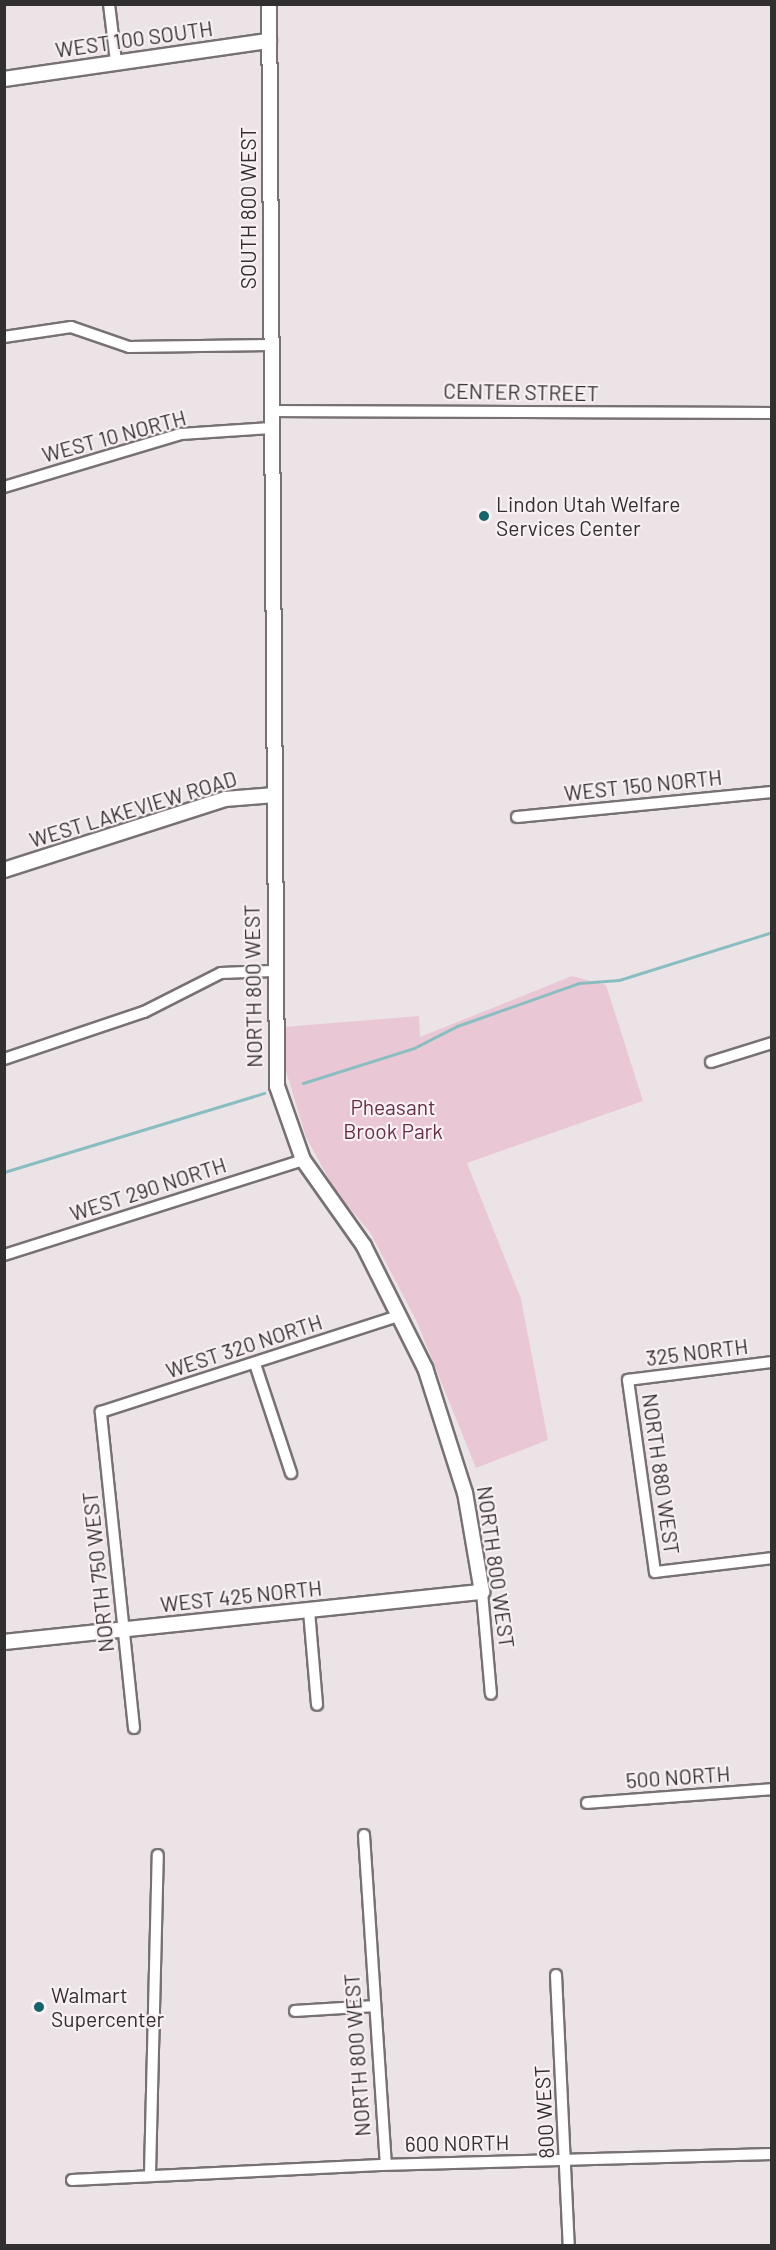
<!DOCTYPE html>
<html>
<head>
<meta charset="utf-8">
<style>
	body { margin:0 }
	#map { position:relative; width:776px; height:2250px; overflow:hidden; background:#ebe3e6; font-family:Barlow,sans-serif }
	div>[style] { position:absolute }
	[style*='--x'] { left:calc(var(--x)*1px); top:calc(var(--y)*1px); width:calc(var(--w)*1px); rotate:calc(var(--a)*1deg) }
	.green>* { inset:0; background:#eac7d5 }
	.stream>* { height:3px; margin:-1.5px; padding:0 1.5px; transform-origin:1.5px; border-radius:1.5px; background:#8abdc2 }
	.roads { filter:drop-shadow(2px 0 #787173) drop-shadow(-2px 0 #787173) drop-shadow(0 2px #787173) drop-shadow(0 -2px #787173) }
	.street>* { height:10px; margin:-5px; padding:0 5px; transform-origin:5px; border-radius:5px; background:#fff }
	.secondary>* { height:14px; margin:-7px; padding:0 7px; transform-origin:7px; border-radius:7px; background:#fff }
	.dots>* { width:16px; height:16px; translate:-50% -50%; box-sizing:border-box; border:3px solid #f8f0f3; border-radius:50% }
	span { translate:-50% -50%; white-space:nowrap; text-align:center; line-height:1.15; -webkit-text-stroke:4.5px #f8f0f3; paint-order:stroke }
	.street-label { font-size:21px; color:#322f31 }
	.poi-label { font-size:21px; color:#322f31 }
	.left { translate:0 -50%; text-align:left }
	.park-label { font-size:21px; color:#652f49 }
	.frame { position:absolute; inset:0; border:6px solid #322f31; pointer-events:none }
</style>
</head>
<body>
<div id="map">
	<div class="green">
		<i style="clip-path:polygon(572px 976px,606px 985px,643px 1101px,467px 1163px,521px 1299px,548px 1440px,476px 1468px,417px 1322px,370px 1232px,337px 1194px,306px 1137px,286px 1071px,284px 1027px,419px 1016px,420px 1037px)"></i>
	</div>
	<div class="stream">
		<i style="--x:303;--y:1083;--w:116;--a:-17.5"></i>
		<i style="--x:414;--y:1048;--w:48;--a:-27.1"></i>
		<i style="--x:457;--y:1026;--w:129;--a:-19.4"></i>
		<i style="--x:579;--y:983;--w:40;--a:-4.3"></i>
		<i style="--x:619;--y:980;--w:160;--a:-17.4"></i>
		<i style="--x:4;--y:1172;--w:272;--a:-16.9"></i>
	</div>
	<div class="roads">
		<div class="street">
			<i style="--x:109;--y:4;--w:58;--a:83.1"></i>
			<i style="--x:4;--y:337;--w:68;--a:-8.5"></i>
			<i style="--x:71;--y:327;--w:61;--a:19"></i>
			<i style="--x:129;--y:347;--w:141;--a:-0.8"></i>
			<i style="--x:270;--y:411;--w:502;--a:0.23"></i>
			<i style="--x:4;--y:487;--w:185;--a:-16.7"></i>
			<i style="--x:181;--y:434;--w:90;--a:-3.8"></i>
			<i style="--x:517;--y:817;--w:256;--a:-5.6"></i>
			<i style="--x:4;--y:1059;--w:148;--a:-18.6"></i>
			<i style="--x:144;--y:1012;--w:86;--a:-26.9"></i>
			<i style="--x:221;--y:973;--w:51;--a:-2.2"></i>
			<i style="--x:711;--y:1062;--w:64;--a:-17.3"></i>
			<i style="--x:4;--y:1255;--w:314;--a:-17.6"></i>
			<i style="--x:772;--y:1362;--w:145;--a:172.9"></i>
			<i style="--x:628;--y:1380;--w:194;--a:82"></i>
			<i style="--x:655;--y:1572;--w:118;--a:-6.8"></i>
			<i style="--x:255;--y:1364;--w:115;--a:71.7"></i>
			<i style="--x:482;--y:1592;--w:102;--a:85"></i>
			<i style="--x:309;--y:1611;--w:94;--a:85.1"></i>
			<i style="--x:134;--y:1728;--w:318;--a:-96"></i>
			<i style="--x:101;--y:1412;--w:313;--a:-17.9"></i>
			<i style="--x:587;--y:1803;--w:186;--a:-4.3"></i>
			<i style="--x:364;--y:1835;--w:330;--a:86.2"></i>
			<i style="--x:556;--y:1975;--w:271;--a:87.3"></i>
			<i style="--x:295;--y:2011;--w:80;--a:-3.6"></i>
			<i style="--x:150;--y:2173;--w:318;--a:-88.6"></i>
			<i style="--x:72;--y:2180;--w:309;--a:-2.8"></i>
			<i style="--x:381;--y:2165;--w:391;--a:-1.6"></i>
		</div>
		<div class="secondary">
			<i style="--x:4;--y:79;--w:268;--a:-8.2"></i>
			<i style="--x:4;--y:870;--w:232;--a:-17.8"></i>
			<i style="--x:225;--y:799;--w:50;--a:-4.6"></i>
			<i style="--x:4;--y:1642;--w:481;--a:-6"></i>
			<i style="--x:482;--y:1592;--w:100;--a:-99.7"></i>
			<i style="--x:465;--y:1493;--w:131;--a:-107.7"></i>
			<i style="--x:425;--y:1368;--w:136;--a:-116.6"></i>
			<i style="--x:364;--y:1246;--w:105;--a:-125.3"></i>
			<i style="--x:303;--y:1160;--w:78;--a:-109.4"></i>
			<i style="--x:277;--y:1086;--w:1082;--a:-90.42"></i>
		</div>
	</div>
	<div class="dots">
		<i style="left:484px;top:516px;background:#16646b"></i>
		<i style="left:39px;top:2007px;background:#16646b"></i>
	</div>
	<div class="street-label">
		<span style="left:134px;top:39px;rotate:-8deg">WEST 100 SOUTH</span>
		<span style="left:248px;top:208px;rotate:-90deg">SOUTH 800 WEST</span>
		<span style="left:521px;top:392px;rotate:1deg">CENTER STREET</span>
		<span style="left:114px;top:436px;rotate:-15deg">WEST 10 NORTH</span>
		<span style="left:643px;top:785px;rotate:-6deg">WEST 150 NORTH</span>
		<span style="left:133px;top:809px;rotate:-17deg">WEST LAKEVIEW ROAD</span>
		<span style="left:253px;top:986px;rotate:-91deg">NORTH 800 WEST</span>
		<span style="left:148px;top:1189px;rotate:-18deg">WEST 290 NORTH</span>
		<span style="left:244px;top:1346px;rotate:-18deg">WEST 320 NORTH</span>
		<span style="left:697px;top:1352px;rotate:-7deg">325 NORTH</span>
		<span style="left:661px;top:1474px;rotate:82deg">NORTH 880 WEST</span>
		<span style="left:496px;top:1567px;rotate:82deg">NORTH 800 WEST</span>
		<span style="left:98px;top:1572px;rotate:-96deg">NORTH 750 WEST</span>
		<span style="left:241px;top:1596px;rotate:-6deg">WEST 425 NORTH</span>
		<span style="left:678px;top:1777px;rotate:-4deg">500 NORTH</span>
		<span style="left:357px;top:2055px;rotate:-94deg">NORTH 800 WEST</span>
		<span style="left:544px;top:2112px;rotate:-93deg">800 WEST</span>
		<span style="left:457px;top:2143px;rotate:-1deg">600 NORTH</span>
	</div>
	<div class="poi-label">
		<span class="left" style="left:496px;top:516px">Lindon Utah Welfare<br>Services Center</span>
		<span class="left" style="left:51px;top:2007px">Walmart<br>Supercenter</span>
	</div>
	<div class="park-label">
		<span style="left:393px;top:1119px">Pheasant<br>Brook Park</span>
	</div>
	<div class="frame"></div>
</div>
</body>
</html>
